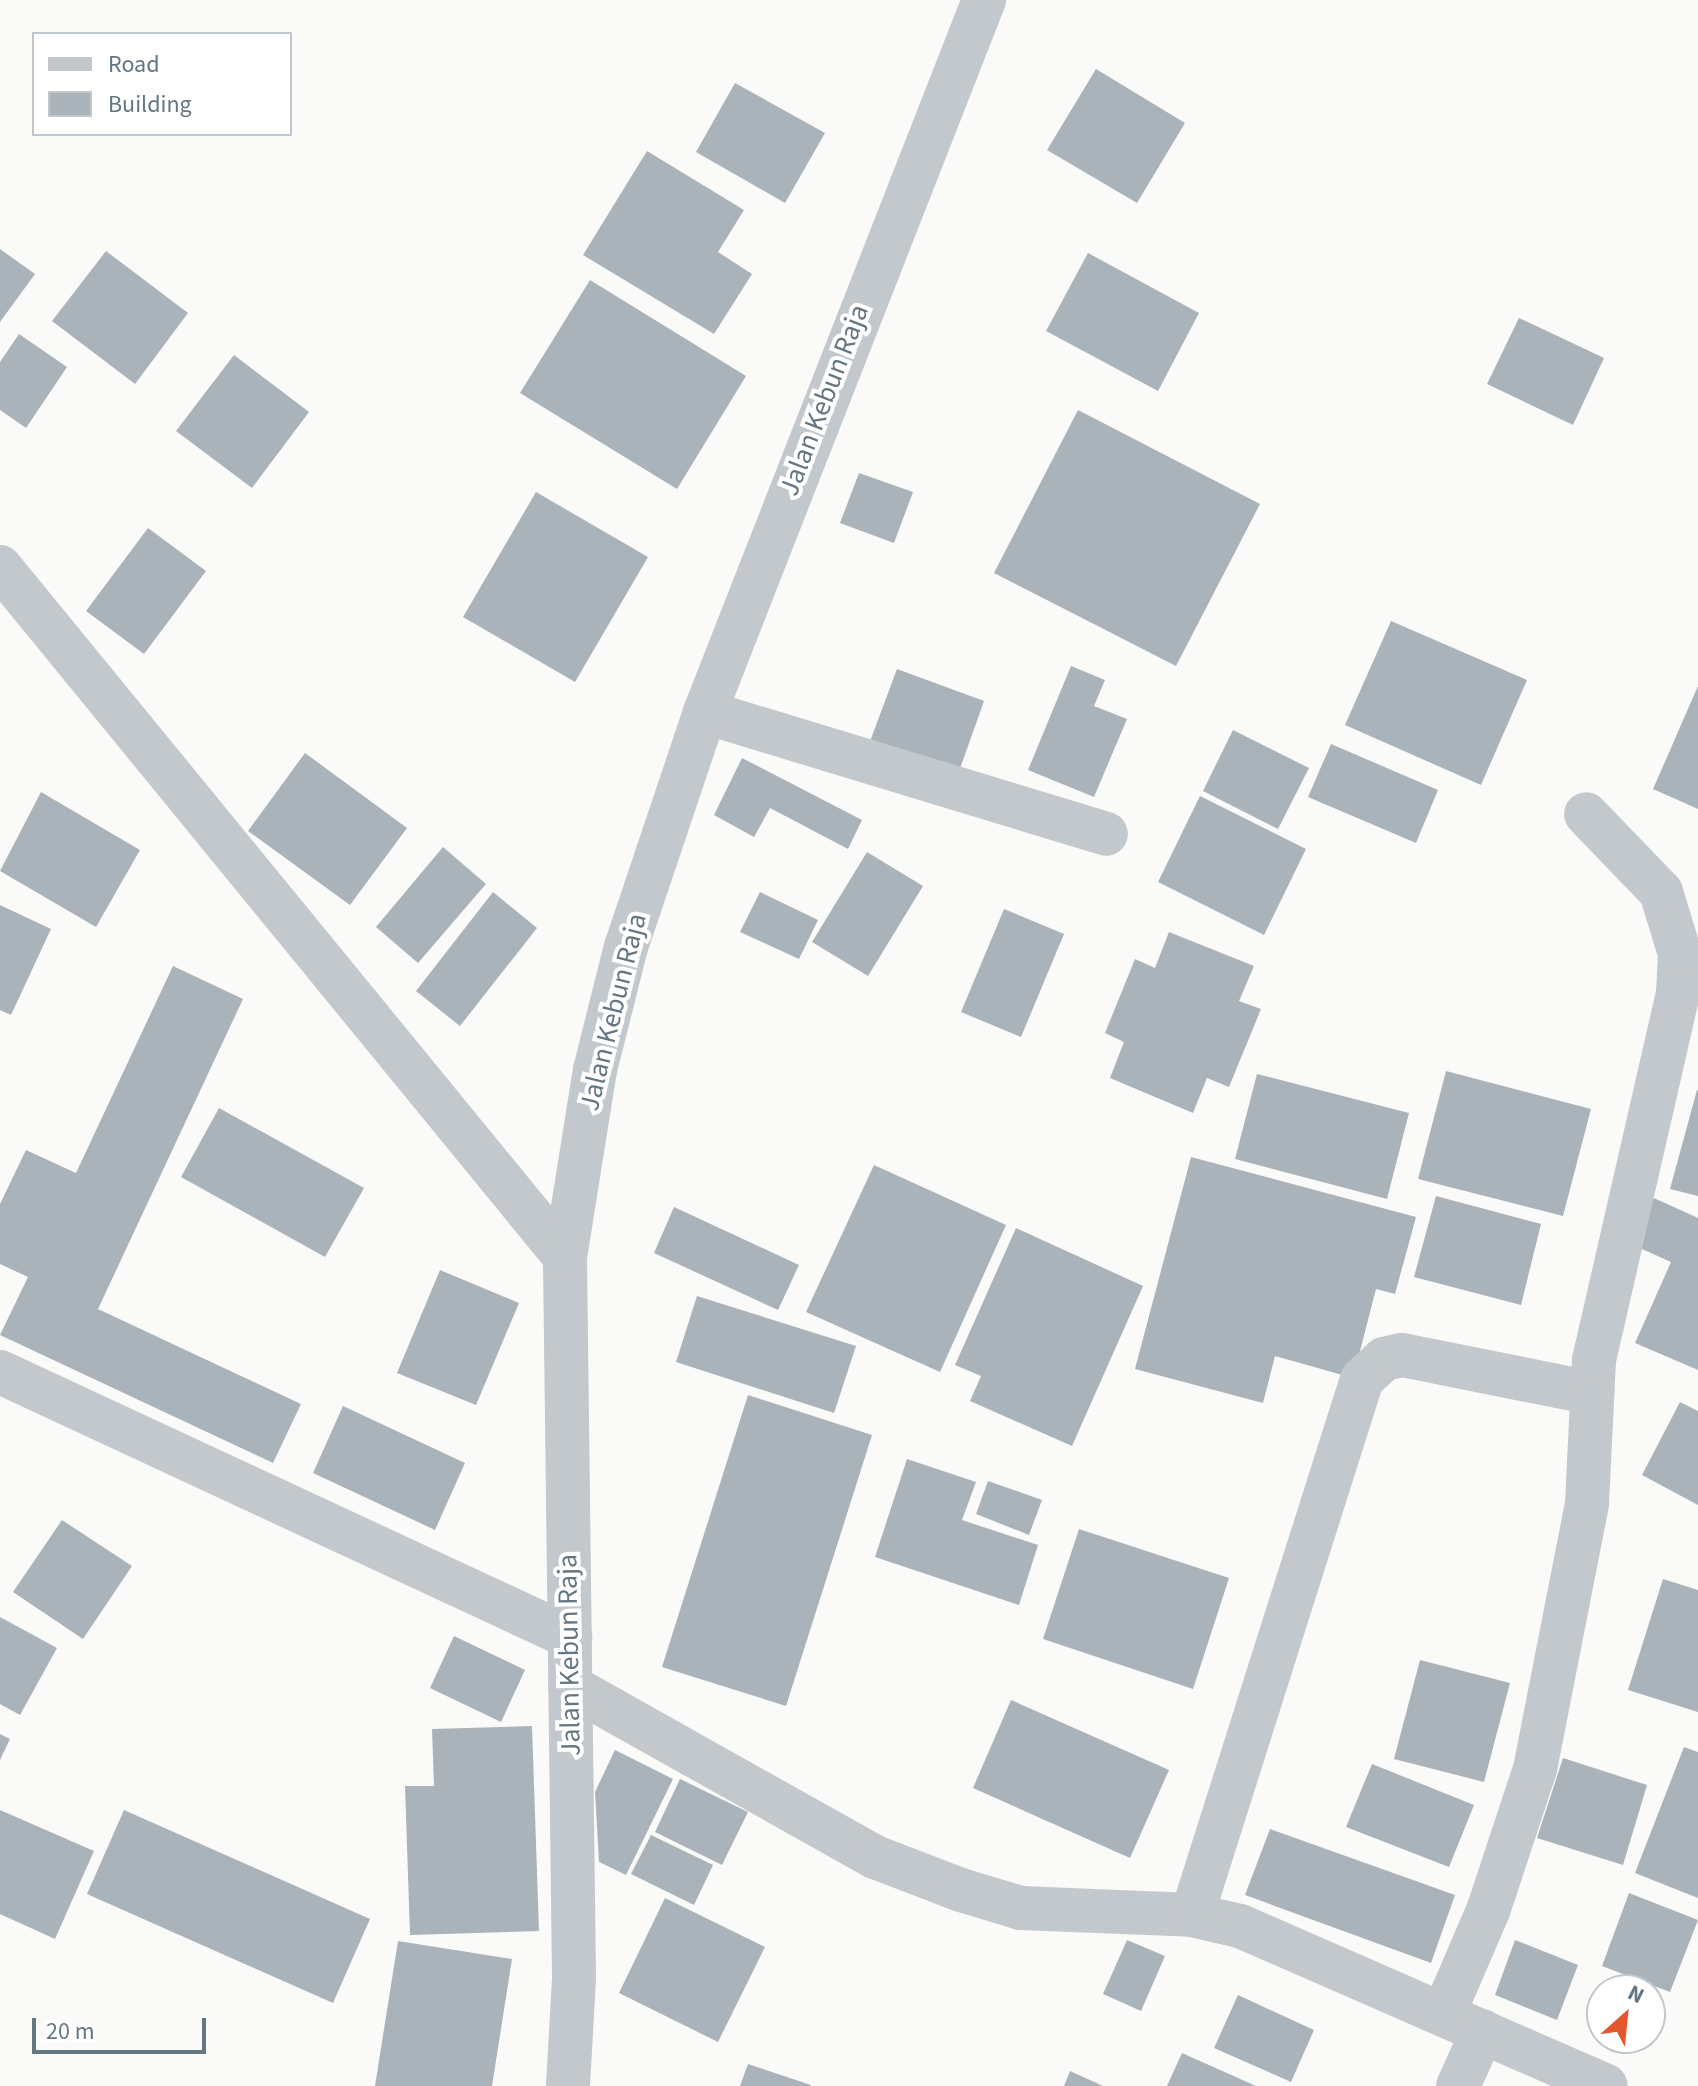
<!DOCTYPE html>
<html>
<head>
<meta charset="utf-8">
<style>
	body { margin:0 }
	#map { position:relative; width:1698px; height:2086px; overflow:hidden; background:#fafaf8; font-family:"Source Sans 3",sans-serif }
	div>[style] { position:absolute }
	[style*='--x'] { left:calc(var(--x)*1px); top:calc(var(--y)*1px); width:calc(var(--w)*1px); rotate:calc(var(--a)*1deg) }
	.building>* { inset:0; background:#aab3b9 }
	.minor>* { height:44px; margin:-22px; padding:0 22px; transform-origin:22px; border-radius:22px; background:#c3c8cc }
	.tertiary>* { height:44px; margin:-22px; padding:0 22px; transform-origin:22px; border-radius:22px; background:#c3c8cc }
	span { translate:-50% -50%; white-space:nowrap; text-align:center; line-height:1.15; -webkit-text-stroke:8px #fff; paint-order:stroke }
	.street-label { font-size:28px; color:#657683 }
	.legend { position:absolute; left:32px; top:32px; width:260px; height:104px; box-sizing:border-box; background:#fff; border:2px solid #c1c8cd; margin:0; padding:10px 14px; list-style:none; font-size:24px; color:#657683 }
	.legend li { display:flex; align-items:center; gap:16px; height:40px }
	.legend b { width:40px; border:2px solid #c1c8cd }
	.north { position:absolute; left:1586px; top:1974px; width:80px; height:80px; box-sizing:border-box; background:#fff; border:2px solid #c1c8cd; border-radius:50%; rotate:27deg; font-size:22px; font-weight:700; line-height:32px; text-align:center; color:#657683 }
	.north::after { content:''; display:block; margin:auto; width:28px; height:36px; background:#e4572e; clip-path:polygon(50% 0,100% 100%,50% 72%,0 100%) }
	.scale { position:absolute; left:32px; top:2018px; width:174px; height:36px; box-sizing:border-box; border:4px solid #657683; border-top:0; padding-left:10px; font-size:24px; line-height:28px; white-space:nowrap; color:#657683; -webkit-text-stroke:6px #fff; paint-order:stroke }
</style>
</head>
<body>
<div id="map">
	<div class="building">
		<i style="clip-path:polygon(1096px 69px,1185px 123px,1137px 203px,1047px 150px)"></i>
		<i style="clip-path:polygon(735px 83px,825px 133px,785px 203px,696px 152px)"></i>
		<i style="clip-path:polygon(647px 151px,744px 210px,718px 252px,752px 274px,714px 334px,583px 255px)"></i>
		<i style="clip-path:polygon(0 249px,35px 274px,0 322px)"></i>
		<i style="clip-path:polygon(106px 251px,188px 313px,135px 384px,52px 321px)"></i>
		<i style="clip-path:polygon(1088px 253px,1199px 313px,1158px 391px,1046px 331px)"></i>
		<i style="clip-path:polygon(590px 280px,746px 376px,677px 489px,520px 393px)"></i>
		<i style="clip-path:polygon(1519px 318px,1604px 358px,1573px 425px,1487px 384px)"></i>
		<i style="clip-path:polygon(19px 334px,67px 367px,26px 428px,0 410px,0 362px)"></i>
		<i style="clip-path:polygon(234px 355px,309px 412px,252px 488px,176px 431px)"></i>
		<i style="clip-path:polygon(1078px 410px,1260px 504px,1176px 666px,994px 573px)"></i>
		<i style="clip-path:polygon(859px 473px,913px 492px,894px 543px,840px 523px)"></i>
		<i style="clip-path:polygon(536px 492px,648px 557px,575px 682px,463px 617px)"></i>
		<i style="clip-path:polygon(148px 528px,206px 571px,144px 654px,86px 611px)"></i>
		<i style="clip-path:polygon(1391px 621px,1527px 680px,1481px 785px,1345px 725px)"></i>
		<i style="clip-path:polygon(1071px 666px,1105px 680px,1094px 706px,1127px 719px,1094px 797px,1028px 770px)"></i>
		<i style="clip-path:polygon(897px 669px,984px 701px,957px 777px,869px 744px)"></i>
		<i style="clip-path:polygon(1698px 686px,1698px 809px,1653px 789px)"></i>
		<i style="clip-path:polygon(1233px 730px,1309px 768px,1278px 829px,1203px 791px)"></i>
		<i style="clip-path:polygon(1331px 744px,1438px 790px,1416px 843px,1308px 797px)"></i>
		<i style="clip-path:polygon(305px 753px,407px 828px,350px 905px,248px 831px)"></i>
		<i style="clip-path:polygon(742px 758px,862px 820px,848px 849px,770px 808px,754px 837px,714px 815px)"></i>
		<i style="clip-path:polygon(41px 792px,140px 850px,96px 927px,0 871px)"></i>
		<i style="clip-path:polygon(1200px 796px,1306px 849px,1264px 935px,1158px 882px)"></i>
		<i style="clip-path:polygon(443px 847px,486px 884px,418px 963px,376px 927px)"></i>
		<i style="clip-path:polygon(867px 852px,923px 886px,868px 976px,812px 942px)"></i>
		<i style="clip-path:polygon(493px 892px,537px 928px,460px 1026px,416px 991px)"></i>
		<i style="clip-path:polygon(760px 892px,818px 920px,799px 959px,740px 932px)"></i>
		<i style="clip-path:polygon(0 905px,51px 929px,11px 1015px,0 1010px)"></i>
		<i style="clip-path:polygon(1004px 909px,1064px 934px,1021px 1037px,961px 1012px)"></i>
		<i style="clip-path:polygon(1169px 932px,1254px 966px,1239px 1001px,1261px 1009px,1229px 1087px,1207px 1078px,1193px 1113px,1110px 1078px,1124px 1042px,1105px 1033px,1135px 959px,1155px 968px)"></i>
		<i style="clip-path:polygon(173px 966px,243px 999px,98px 1309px,301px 1404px,273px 1463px,0 1335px,28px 1277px,0 1264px,0 1204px,26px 1150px,76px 1173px)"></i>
		<i style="clip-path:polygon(1446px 1071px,1591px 1109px,1563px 1216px,1418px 1179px)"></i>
		<i style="clip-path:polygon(1257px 1074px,1409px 1113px,1387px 1199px,1235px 1159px)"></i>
		<i style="clip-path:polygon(1697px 1090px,1698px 1090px,1698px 1196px,1670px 1189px)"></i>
		<i style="clip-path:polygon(219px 1108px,364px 1188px,325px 1257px,181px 1177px)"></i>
		<i style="clip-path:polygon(1191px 1157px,1416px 1217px,1395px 1294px,1376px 1289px,1353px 1378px,1275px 1356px,1263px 1403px,1135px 1369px)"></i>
		<i style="clip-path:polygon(874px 1165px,1006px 1225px,940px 1372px,806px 1312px)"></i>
		<i style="clip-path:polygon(1436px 1196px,1541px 1224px,1521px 1305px,1414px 1277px)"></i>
		<i style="clip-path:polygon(1654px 1198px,1698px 1218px,1698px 1370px,1635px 1343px,1671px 1262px,1633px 1245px)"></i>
		<i style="clip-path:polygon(674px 1207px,799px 1265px,778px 1310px,654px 1253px)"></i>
		<i style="clip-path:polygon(1016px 1228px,1143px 1286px,1072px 1446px,970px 1401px,981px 1376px,955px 1365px)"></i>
		<i style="clip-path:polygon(440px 1270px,519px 1303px,476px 1405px,397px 1373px)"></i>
		<i style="clip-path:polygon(697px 1296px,856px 1346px,834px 1413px,676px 1362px)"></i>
		<i style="clip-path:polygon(748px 1395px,872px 1435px,786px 1706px,662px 1667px)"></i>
		<i style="clip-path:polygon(1680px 1402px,1698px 1411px,1698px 1505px,1642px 1475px)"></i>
		<i style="clip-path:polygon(343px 1406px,465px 1463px,435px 1530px,313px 1473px)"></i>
		<i style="clip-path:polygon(907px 1459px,976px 1482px,962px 1520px,1038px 1545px,1019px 1605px,875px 1557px)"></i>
		<i style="clip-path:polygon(988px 1481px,1042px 1500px,1029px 1535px,976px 1514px)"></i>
		<i style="clip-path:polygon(62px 1520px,132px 1566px,83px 1639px,13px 1592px)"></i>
		<i style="clip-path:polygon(1079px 1529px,1229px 1578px,1193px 1689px,1043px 1639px)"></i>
		<i style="clip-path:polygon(1663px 1579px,1698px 1590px,1698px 1712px,1628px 1690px)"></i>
		<i style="clip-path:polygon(0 1617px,57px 1648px,20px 1715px,0 1704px)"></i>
		<i style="clip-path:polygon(454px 1636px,525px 1670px,501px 1722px,430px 1688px)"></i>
		<i style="clip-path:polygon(1420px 1660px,1510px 1683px,1484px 1782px,1394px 1759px)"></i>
		<i style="clip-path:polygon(1011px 1700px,1169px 1770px,1130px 1858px,973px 1788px)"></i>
		<i style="clip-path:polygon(532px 1726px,539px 1931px,410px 1935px,405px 1786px,434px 1786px,432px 1729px)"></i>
		<i style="clip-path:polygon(0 1734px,10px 1739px,0 1760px)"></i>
		<i style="clip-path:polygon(1684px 1747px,1698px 1752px,1698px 1898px,1635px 1873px)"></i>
		<i style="clip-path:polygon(615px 1750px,673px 1779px,626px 1875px,599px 1862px,595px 1792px)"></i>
		<i style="clip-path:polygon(1563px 1758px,1647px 1785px,1623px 1865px,1537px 1838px)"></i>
		<i style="clip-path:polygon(1372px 1764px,1474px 1805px,1449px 1867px,1346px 1827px)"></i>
		<i style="clip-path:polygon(680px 1779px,748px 1812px,722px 1865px,655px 1832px)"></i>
		<i style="clip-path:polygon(0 1810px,94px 1851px,55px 1939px,0 1914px)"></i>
		<i style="clip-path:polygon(124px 1810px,370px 1919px,333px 2003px,87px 1894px)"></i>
		<i style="clip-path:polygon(1270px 1829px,1455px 1895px,1431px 1963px,1245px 1895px)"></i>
		<i style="clip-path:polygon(651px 1835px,713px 1865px,694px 1905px,631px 1874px)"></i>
		<i style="clip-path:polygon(1629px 1893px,1698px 1920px,1670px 1992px,1602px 1966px)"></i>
		<i style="clip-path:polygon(665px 1898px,765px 1947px,718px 2042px,619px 1993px)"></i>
		<i style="clip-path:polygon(1127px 1940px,1165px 1956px,1141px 2011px,1103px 1994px)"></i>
		<i style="clip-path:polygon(1515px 1940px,1578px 1965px,1557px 2020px,1495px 1995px)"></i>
		<i style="clip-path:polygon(398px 1941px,512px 1959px,492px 2086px,375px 2086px)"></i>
		<i style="clip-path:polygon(1238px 1995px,1314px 2030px,1291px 2082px,1214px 2048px)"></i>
		<i style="clip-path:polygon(1182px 2053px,1256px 2086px,1167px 2086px)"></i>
		<i style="clip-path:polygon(748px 2064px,811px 2085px,810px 2086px,740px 2086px)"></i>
		<i style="clip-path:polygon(1070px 2071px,1103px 2086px,1064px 2086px)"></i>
	</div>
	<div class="minor">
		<i style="--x:0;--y:567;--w:892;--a:50.69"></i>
		<i style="--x:705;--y:712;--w:419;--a:16.9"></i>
		<i style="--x:0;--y:1372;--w:629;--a:24.93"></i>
		<i style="--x:570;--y:1686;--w:350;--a:29.3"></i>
		<i style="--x:875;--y:1857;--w:92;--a:21"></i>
		<i style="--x:961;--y:1890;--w:63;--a:16.7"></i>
		<i style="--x:1021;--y:1908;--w:171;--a:2.3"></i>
		<i style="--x:1192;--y:1915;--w:49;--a:12.9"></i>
		<i style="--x:1240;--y:1926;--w:399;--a:23.6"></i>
		<i style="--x:1192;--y:1915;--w:562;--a:-72.4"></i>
		<i style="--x:1362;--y:1379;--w:30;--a:-42"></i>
		<i style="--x:1384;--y:1359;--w:18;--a:-13"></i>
		<i style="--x:1402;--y:1355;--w:194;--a:11.3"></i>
		<i style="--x:1444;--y:2013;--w:111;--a:-66.7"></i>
		<i style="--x:1488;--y:1911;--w:150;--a:-71.7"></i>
		<i style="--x:1535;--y:1769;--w:271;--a:-78.9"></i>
		<i style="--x:1587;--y:1503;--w:143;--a:-87.2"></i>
		<i style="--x:1594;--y:1360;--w:376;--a:-77.1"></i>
		<i style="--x:1678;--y:993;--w:39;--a:-87"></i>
		<i style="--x:1680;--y:954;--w:65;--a:-107"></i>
		<i style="--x:1661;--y:892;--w:108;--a:-133.9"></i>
		<i style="--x:1458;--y:2086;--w:60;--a:-65.6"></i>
	</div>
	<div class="tertiary">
		<i style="--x:568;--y:2086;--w:109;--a:-86.8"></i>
		<i style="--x:574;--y:1977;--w:720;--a:-90.72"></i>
		<i style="--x:565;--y:1257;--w:189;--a:-80.9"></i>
		<i style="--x:595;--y:1070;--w:127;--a:-75.9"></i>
		<i style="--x:626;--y:947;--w:248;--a:-71.4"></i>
		<i style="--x:705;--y:712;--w:765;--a:-68.6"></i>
	</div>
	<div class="street-label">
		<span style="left:824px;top:400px;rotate:-69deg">Jalan Kebun Raja</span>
		<span style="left:613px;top:1012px;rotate:-76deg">Jalan Kebun Raja</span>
		<span style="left:569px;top:1655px;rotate:-91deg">Jalan Kebun Raja</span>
	</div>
	<ul class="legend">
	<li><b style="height:10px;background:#c3c8cc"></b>Road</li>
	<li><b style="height:22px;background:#aab3b9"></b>Building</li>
	</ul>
	<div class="north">N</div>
	<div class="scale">20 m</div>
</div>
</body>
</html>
